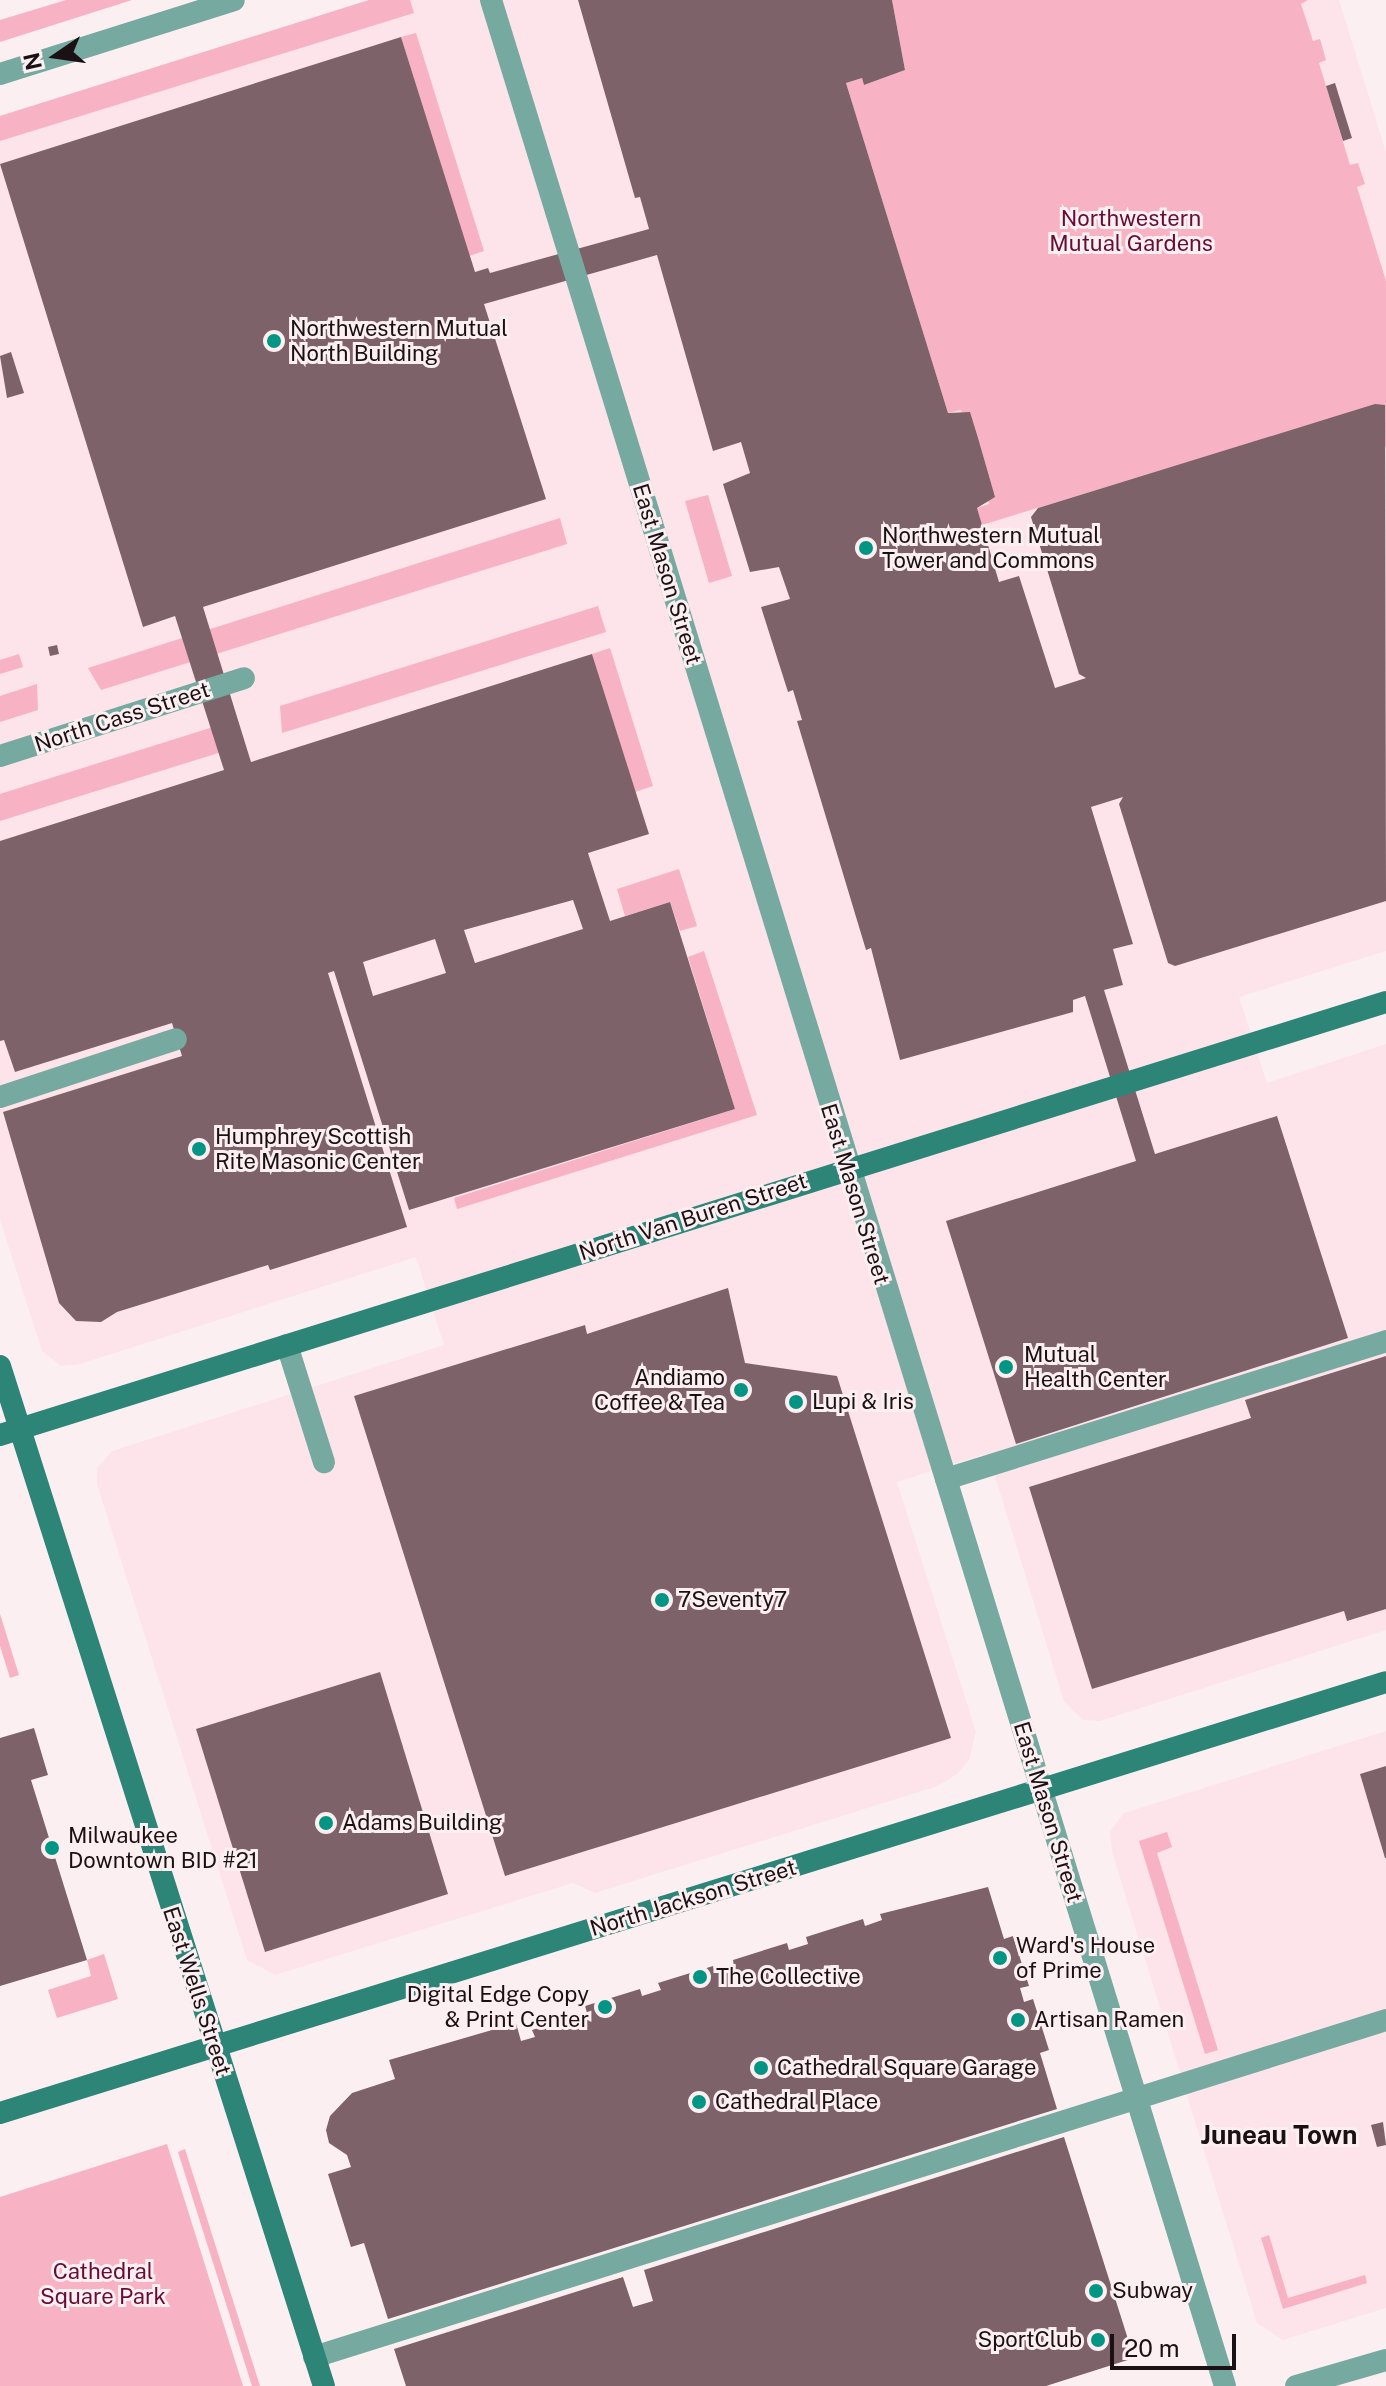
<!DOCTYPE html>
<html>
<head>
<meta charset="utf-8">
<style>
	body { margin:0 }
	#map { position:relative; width:1386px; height:2386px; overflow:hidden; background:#fceff2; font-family:"Public Sans",sans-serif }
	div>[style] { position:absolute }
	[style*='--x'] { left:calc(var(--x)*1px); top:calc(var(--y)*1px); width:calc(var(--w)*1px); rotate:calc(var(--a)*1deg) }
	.built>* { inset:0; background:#fce4ea }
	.green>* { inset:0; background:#f7b2c4 }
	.building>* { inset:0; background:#7e6269 }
	.service>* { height:22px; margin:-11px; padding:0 11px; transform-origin:11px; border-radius:11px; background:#76a99f }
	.minor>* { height:22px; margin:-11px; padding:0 11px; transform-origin:11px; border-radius:11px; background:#76a99f }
	.tertiary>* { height:22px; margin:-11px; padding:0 11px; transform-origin:11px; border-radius:11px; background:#76a99f }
	.secondary>* { height:22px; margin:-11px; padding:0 11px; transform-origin:11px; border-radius:11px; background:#2c8577 }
	.dots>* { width:22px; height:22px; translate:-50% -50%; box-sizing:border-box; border:4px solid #fceff2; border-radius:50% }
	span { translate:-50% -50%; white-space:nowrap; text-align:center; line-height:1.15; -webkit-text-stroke:6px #fceff2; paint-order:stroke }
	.park-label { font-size:22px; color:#670c33 }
	.poi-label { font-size:22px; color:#1b1013 }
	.left { translate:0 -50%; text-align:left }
	.right { translate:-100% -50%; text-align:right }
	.street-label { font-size:22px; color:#1b1013 }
	.quarter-label { font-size:26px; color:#1b1013; font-weight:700 }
	.north { position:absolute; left:16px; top:16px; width:80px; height:80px; -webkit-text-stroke:6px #fceff2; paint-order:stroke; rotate:257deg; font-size:22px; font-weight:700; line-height:32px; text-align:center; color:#1b1013 }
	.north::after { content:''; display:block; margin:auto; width:28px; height:36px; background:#1b1013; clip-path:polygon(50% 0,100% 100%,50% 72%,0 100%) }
	.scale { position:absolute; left:1110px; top:2334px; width:126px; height:36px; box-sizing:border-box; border:4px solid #1b1013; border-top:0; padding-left:10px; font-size:24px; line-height:28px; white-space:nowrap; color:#1b1013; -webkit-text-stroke:6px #fceff2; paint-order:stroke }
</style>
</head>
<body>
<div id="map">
	<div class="built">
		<i style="clip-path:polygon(369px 0,1339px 0,1386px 152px,1386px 951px,1239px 997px,1267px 1083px,1386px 1044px,1386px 1630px,1100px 1721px,1083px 1720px,1064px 1702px,988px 1453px,897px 1482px,976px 1732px,969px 1760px,957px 1774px,938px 1786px,595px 1893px,573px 1883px,275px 1975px,247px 1960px,97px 1484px,97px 1468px,112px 1451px,444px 1345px,416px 1257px,80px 1364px,61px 1366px,42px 1351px,0 1220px,0 116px)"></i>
		<i style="clip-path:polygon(1386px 1731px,1386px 2308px,1283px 2340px,1257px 2323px,1112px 1852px,1110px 1831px,1124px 1813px)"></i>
	</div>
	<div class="green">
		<i style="clip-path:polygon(66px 0,132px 0,0 42px,0 20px)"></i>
		<i style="clip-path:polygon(369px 0,410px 0,414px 13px,0 141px,0 116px)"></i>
		<i style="clip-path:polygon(892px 0,1308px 0,1301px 4px,1313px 41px,1320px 39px,1326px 60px,1319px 63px,1350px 165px,1358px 163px,1365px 184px,1357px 187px,1386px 281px,1386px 448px,1376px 415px,1314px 423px,982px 525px,977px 508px,989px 504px,961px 410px,948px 413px,846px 83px,862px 78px,864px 85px,905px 70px)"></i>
		<i style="clip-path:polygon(416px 33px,484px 251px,469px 256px,401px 37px)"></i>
		<i style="clip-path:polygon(708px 495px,732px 576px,709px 583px,685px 501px)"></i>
		<i style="clip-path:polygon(560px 518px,567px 544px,101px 690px,88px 668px)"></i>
		<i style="clip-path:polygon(598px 606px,606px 632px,282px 733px,280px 706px)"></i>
		<i style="clip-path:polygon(610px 648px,653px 786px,635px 792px,592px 654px)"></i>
		<i style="clip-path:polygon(19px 654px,23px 667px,0 674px,0 660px)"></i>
		<i style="clip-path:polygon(37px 684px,38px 710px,0 722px,0 696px)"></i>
		<i style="clip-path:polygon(229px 722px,244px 745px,0 821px,0 794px)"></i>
		<i style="clip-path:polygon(679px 869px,697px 926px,680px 931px,670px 902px,625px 916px,617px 889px)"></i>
		<i style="clip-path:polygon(704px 951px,757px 1115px,457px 1209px,454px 1198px,735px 1109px,688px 957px)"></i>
		<i style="clip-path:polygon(0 1614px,19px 1675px,10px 1678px,0 1646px)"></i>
		<i style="clip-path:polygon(1167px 1832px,1172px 1847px,1157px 1853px,1218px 2050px,1205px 2054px,1139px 1841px)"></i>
		<i style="clip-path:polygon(104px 1954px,118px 1999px,57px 2018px,48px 1990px,91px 1976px,87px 1960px)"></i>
		<i style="clip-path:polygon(167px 2144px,243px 2386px,0 2386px,0 2197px)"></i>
		<i style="clip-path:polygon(185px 2149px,260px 2386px,252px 2386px,178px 2152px)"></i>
		<i style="clip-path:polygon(1269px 2235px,1288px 2298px,1365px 2275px,1367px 2283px,1283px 2309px,1261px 2238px)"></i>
	</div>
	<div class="building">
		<i style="clip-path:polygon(evenodd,578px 0,892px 0,905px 70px,864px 85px,862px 78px,846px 83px,948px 413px,970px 412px,978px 438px,995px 497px,977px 508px,999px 582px,1019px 576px,1055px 688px,1086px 678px,1079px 674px,1031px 517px,1038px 508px,1375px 404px,1385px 405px,1386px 901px,1175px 966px,1168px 963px,1119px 804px,1123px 797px,1091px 807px,1133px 944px,1113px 949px,1123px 985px,1104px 990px,1155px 1154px,1277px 1116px,1348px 1338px,1016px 1444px,946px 1221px,1136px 1161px,1085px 996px,1073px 1000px,1073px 1012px,900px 1060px,871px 948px,866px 950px,797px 721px,802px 720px,793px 690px,788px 692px,761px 607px,790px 599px,779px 567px,750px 572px,723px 484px,750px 473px,741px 442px,713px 451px,657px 255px,484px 304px,546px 499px,203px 607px,251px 762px,592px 654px,649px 834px,588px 853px,597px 881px,610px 921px,670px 902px,735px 1109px,409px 1210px,334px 971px,328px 973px,407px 1227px,270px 1270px,268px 1265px,117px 1312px,101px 1322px,76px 1321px,59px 1303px,3px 1112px,182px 1056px,172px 1023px,15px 1072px,4px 1040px,0 1041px,0 841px,224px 770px,175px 616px,143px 627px,0 164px,401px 37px,475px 272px,488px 268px,490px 273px,649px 229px,640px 197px,635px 198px,578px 0,573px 900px,583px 929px,475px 963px,464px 930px,573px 900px,578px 0,435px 939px,446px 973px,373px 996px,363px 962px,435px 939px)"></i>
		<i style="clip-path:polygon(1335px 83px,1352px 138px,1343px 141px,1326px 86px)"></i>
		<i style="clip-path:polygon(11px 352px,24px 393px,7px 398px,0 356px)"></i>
		<i style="clip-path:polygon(57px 645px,59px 654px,50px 656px,48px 647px)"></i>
		<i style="clip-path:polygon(728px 1288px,745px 1363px,837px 1376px,951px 1738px,505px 1876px,354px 1396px,585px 1325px,587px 1334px)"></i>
		<i style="clip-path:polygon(1386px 1356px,1386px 1609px,1347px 1621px,1344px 1611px,1092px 1689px,1029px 1487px,1251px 1418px,1245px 1400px)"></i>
		<i style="clip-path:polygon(380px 1672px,448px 1894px,265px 1952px,196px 1729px)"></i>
		<i style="clip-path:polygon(34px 1728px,48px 1775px,31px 1780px,87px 1960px,0 1986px,0 1738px)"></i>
		<i style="clip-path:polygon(1386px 1766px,1386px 1858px,1385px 1858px,1360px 1774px)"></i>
		<i style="clip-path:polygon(988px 1887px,1004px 1939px,1013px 1936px,1029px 1986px,1020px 1988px,1024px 2002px,1033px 1999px,1049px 2050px,1040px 2053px,1057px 2109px,388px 2319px,364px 2243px,351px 2247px,328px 2174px,351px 2167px,347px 2155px,329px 2143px,326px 2130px,330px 2116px,352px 2093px,395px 2079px,389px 2060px,516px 2023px,521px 2041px,535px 2037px,532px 2030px,587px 2013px,585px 2006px,640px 1989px,642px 1996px,661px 1990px,658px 1983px,713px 1966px,715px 1972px,734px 1966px,733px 1960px,787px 1943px,789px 1950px,808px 1944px,806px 1937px,863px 1919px,865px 1926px,882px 1920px,880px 1914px)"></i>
		<i style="clip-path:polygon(1383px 2122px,1386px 2145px,1377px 2147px,1371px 2125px)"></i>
		<i style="clip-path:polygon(1064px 2137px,1134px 2358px,1046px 2386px,406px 2386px,394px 2349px,623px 2277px,633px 2307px,653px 2301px,644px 2270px)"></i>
	</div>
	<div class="service">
		<i style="--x:0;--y:1097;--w:185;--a:-18.2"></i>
		<i style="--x:287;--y:1345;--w:123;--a:72.5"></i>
		<i style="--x:946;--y:1479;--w:461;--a:-17.4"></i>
		<i style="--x:314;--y:2357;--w:1124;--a:-17.45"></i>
	</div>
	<div class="minor">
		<i style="--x:0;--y:74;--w:245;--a:-17.5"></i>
		<i style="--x:0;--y:756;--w:256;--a:-17.7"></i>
		<i style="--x:1296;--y:2386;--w:94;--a:-16.1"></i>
	</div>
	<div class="tertiary">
		<i style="--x:491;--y:0;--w:2496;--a:72.9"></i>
	</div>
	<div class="secondary">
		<i style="--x:0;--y:1366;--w:1070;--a:72.38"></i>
		<i style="--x:0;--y:1435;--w:1452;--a:-17.35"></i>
		<i style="--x:0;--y:2113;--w:1451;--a:-17.27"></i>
	</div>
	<div class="dots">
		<i style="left:274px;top:341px;background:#039583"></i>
		<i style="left:866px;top:548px;background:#039583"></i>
		<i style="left:199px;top:1149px;background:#039583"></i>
		<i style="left:1006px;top:1367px;background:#039583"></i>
		<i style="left:741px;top:1390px;background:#039583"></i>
		<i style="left:796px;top:1402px;background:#039583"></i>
		<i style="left:662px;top:1600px;background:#039583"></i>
		<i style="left:326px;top:1823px;background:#039583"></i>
		<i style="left:52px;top:1848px;background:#039583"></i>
		<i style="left:1000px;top:1958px;background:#039583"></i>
		<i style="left:700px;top:1977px;background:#039583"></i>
		<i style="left:605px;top:2007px;background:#039583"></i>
		<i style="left:1018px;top:2020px;background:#039583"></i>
		<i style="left:761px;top:2068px;background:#039583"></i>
		<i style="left:699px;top:2102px;background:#039583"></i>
		<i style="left:1096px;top:2291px;background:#039583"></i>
		<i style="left:1098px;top:2340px;background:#039583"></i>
	</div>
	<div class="park-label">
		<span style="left:1131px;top:231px">Northwestern<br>Mutual Gardens</span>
		<span style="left:103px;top:2284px">Cathedral<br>Square Park</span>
	</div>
	<div class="poi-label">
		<span class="left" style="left:290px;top:341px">Northwestern Mutual<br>North Building</span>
		<span class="left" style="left:882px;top:548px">Northwestern Mutual<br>Tower and Commons</span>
		<span class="left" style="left:215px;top:1149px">Humphrey Scottish<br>Rite Masonic Center</span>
		<span class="left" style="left:1024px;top:1367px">Mutual<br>Health Center</span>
		<span class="right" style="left:725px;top:1390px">Andiamo<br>Coffee &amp; Tea</span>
		<span class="left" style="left:812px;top:1402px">Lupi &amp; Iris</span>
		<span class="left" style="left:678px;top:1600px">7Seventy7</span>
		<span class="left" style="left:342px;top:1823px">Adams Building</span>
		<span class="left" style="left:68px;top:1848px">Milwaukee<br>Downtown BID #21</span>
		<span class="left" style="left:1016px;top:1958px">Ward's House<br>of Prime</span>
		<span class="left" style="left:716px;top:1977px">The Collective</span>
		<span class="right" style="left:589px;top:2007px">Digital Edge Copy<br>&amp; Print Center</span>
		<span class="left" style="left:1034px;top:2020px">Artisan Ramen</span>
		<span class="left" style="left:777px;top:2068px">Cathedral Square Garage</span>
		<span class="left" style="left:715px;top:2102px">Cathedral Place</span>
		<span class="left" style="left:1112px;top:2291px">Subway</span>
		<span class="right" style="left:1082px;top:2340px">SportClub</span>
	</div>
	<div class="street-label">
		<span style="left:667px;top:574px;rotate:73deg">East Mason Street</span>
		<span style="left:122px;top:717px;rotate:-18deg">North Cass Street</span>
		<span style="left:855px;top:1194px;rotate:73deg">East Mason Street</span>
		<span style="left:693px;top:1217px;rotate:-18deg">North Van Buren Street</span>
		<span style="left:1048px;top:1812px;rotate:73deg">East Mason Street</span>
		<span style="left:693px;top:1898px;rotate:-17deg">North Jackson Street</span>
		<span style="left:197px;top:1991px;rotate:72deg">East Wells Street</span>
	</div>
	<div class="quarter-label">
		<span style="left:1279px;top:2135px">Juneau Town</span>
	</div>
	<div class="north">N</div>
	<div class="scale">20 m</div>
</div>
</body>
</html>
